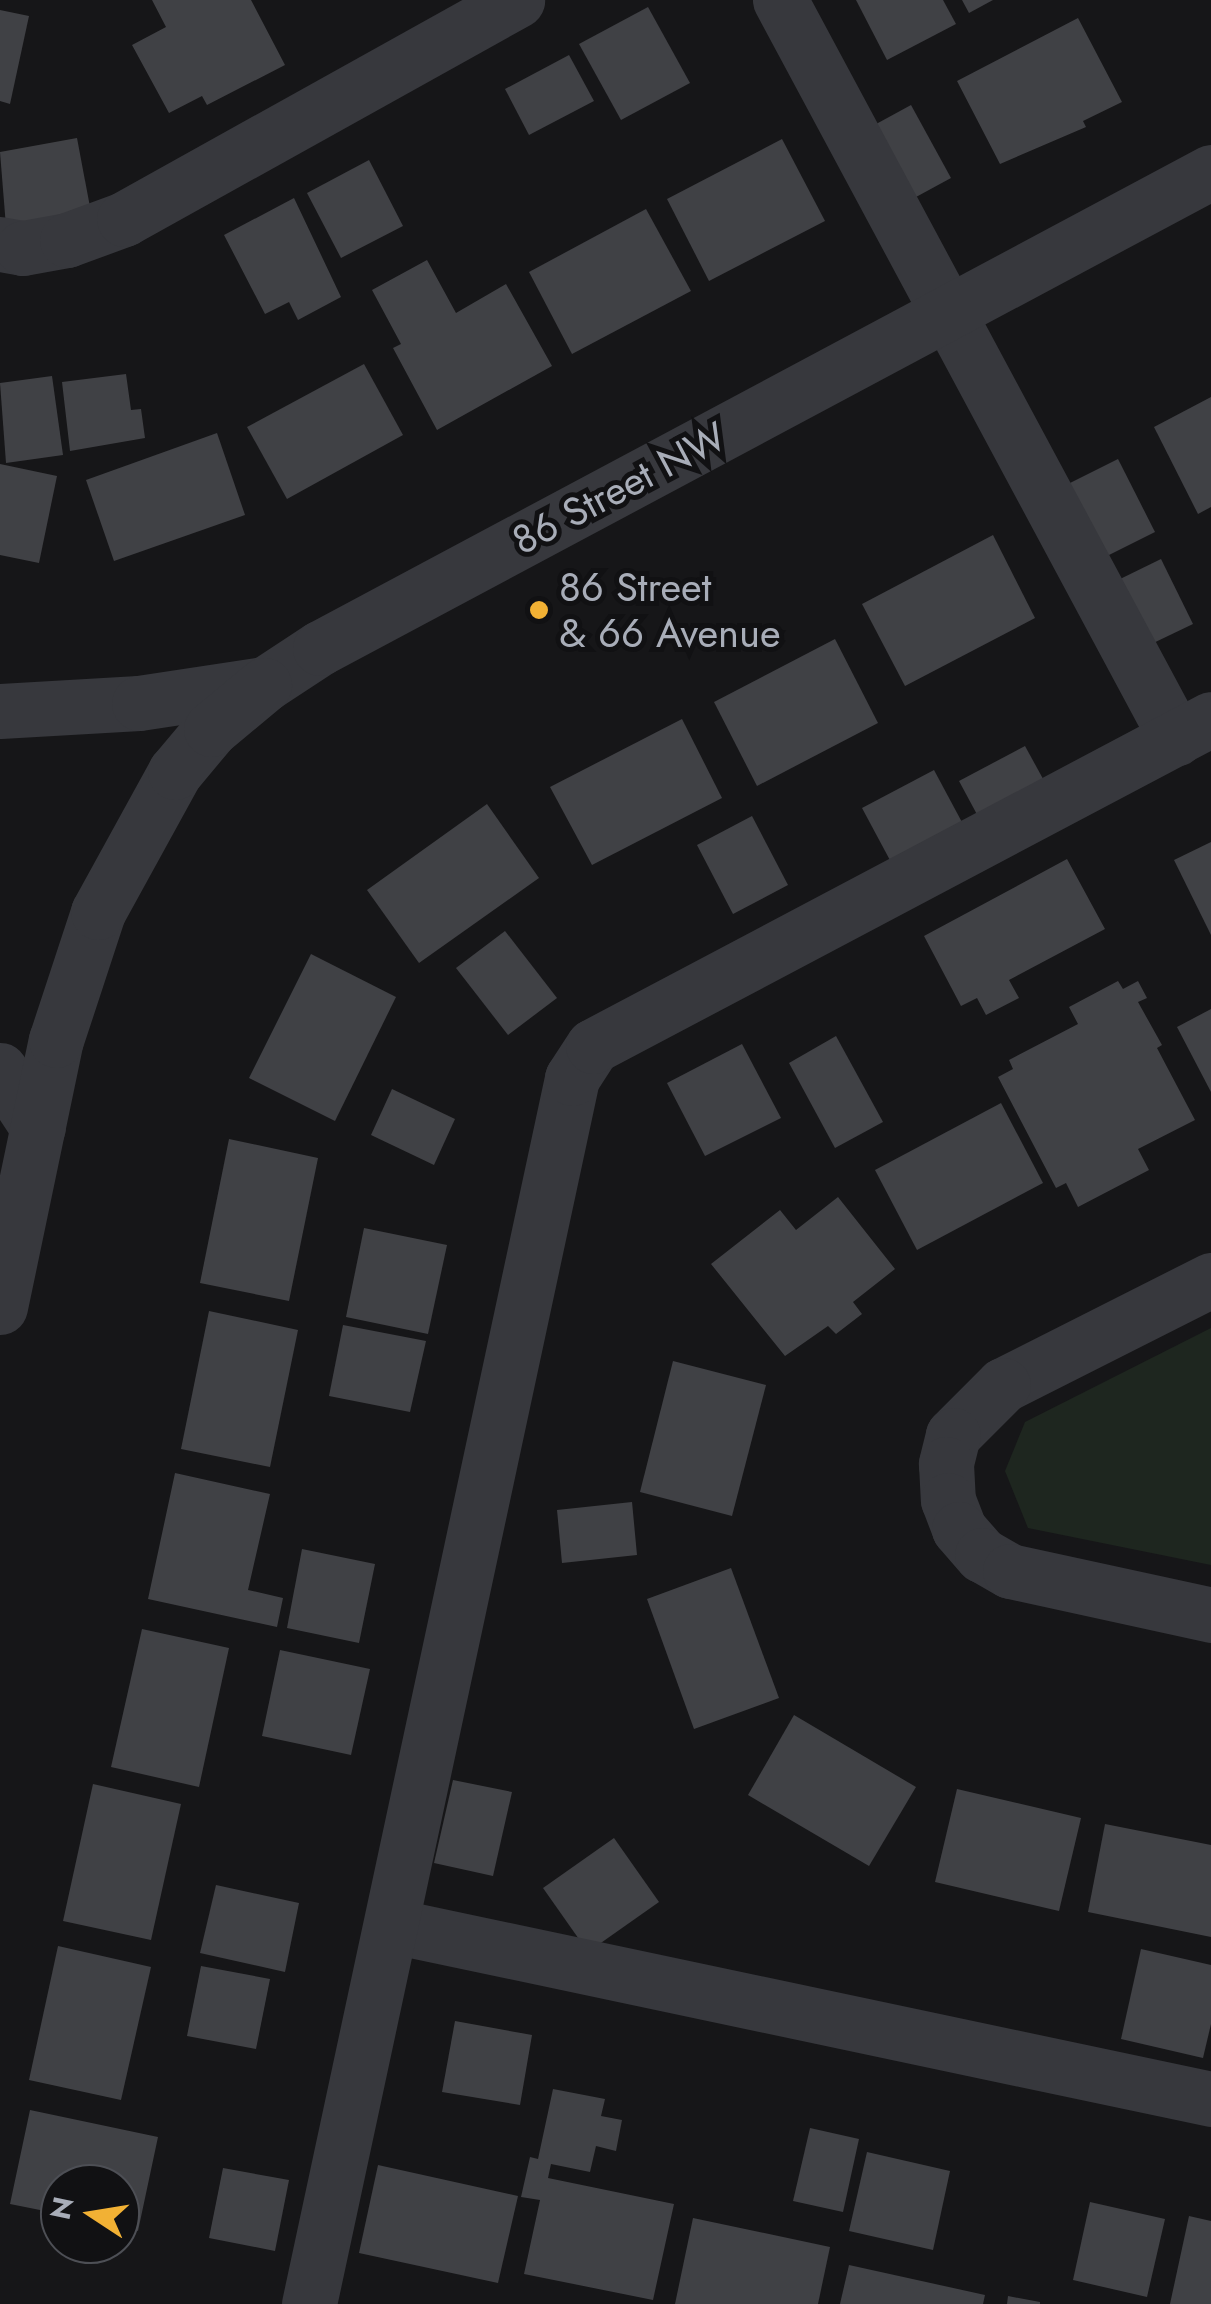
<!DOCTYPE html>
<html>
<head>
<meta charset="utf-8">
<style>
	body { margin:0 }
	#map { position:relative; width:1211px; height:2304px; overflow:hidden; background:#161618; font-family:Jost,sans-serif }
	div>[style] { position:absolute }
	[style*='--x'] { left:calc(var(--x)*1px); top:calc(var(--y)*1px); width:calc(var(--w)*1px); rotate:calc(var(--a)*1deg) }
	.green>* { inset:0; background:#1e261f }
	.building>* { inset:0; background:#404145 }
	.minor>* { height:55px; margin:-27.5px; padding:0 27.5px; transform-origin:27.5px; border-radius:27.5px; background:#37383d }
	.dots>* { width:28px; height:28px; translate:-50% -50%; box-sizing:border-box; border:5px solid #111113; border-radius:50% }
	span { translate:-50% -50%; white-space:nowrap; text-align:center; line-height:1.15; -webkit-text-stroke:10px #111113; paint-order:stroke }
	.street-label { font-size:40px; color:#a8adb8 }
	.poi-label { font-size:40px; color:#a8adb8 }
	.left { translate:0 -50%; text-align:left }
	.north { position:absolute; left:40px; top:2164px; width:100px; height:100px; box-sizing:border-box; background:#111113; border:2px solid #4d4f55; border-radius:50%; rotate:282deg; font-size:28px; font-weight:700; line-height:40px; text-align:center; color:#a8adb8 }
	.north::after { content:''; display:block; margin:auto; width:35px; height:45px; background:#f2b134; clip-path:polygon(50% 0,100% 100%,50% 72%,0 100%) }
</style>
</head>
<body>
<div id="map">
	<div class="green">
		<i style="clip-path:polygon(1211px 1328px,1211px 1565px,1028px 1528px,1005px 1471px,1025px 1422px)"></i>
	</div>
	<div class="building">
		<i style="clip-path:polygon(152px 0,251px 0,285px 65px,207px 105px,202px 96px,169px 113px,132px 45px,166px 27px)"></i>
		<i style="clip-path:polygon(856px 0,943px 0,956px 24px,887px 60px)"></i>
		<i style="clip-path:polygon(962px 0,993px 0,969px 13px)"></i>
		<i style="clip-path:polygon(648px 7px,690px 83px,621px 120px,579px 44px)"></i>
		<i style="clip-path:polygon(0 10px,29px 16px,10px 104px,0 101px)"></i>
		<i style="clip-path:polygon(1078px 18px,1122px 102px,1083px 121px,1086px 127px,1000px 164px,957px 81px)"></i>
		<i style="clip-path:polygon(569px 55px,594px 101px,529px 135px,505px 89px)"></i>
		<i style="clip-path:polygon(911px 105px,951px 178px,905px 203px,867px 129px)"></i>
		<i style="clip-path:polygon(77px 138px,93px 223px,7px 239px,0 152px)"></i>
		<i style="clip-path:polygon(782px 139px,825px 221px,709px 281px,667px 199px)"></i>
		<i style="clip-path:polygon(369px 160px,403px 226px,341px 258px,307px 193px)"></i>
		<i style="clip-path:polygon(294px 198px,341px 297px,298px 320px,289px 302px,265px 314px,224px 235px)"></i>
		<i style="clip-path:polygon(646px 209px,691px 291px,572px 354px,529px 272px)"></i>
		<i style="clip-path:polygon(427px 260px,456px 313px,506px 284px,552px 366px,437px 430px,393px 348px,401px 344px,372px 290px)"></i>
		<i style="clip-path:polygon(364px 364px,403px 435px,287px 499px,247px 427px)"></i>
		<i style="clip-path:polygon(126px 374px,131px 410px,141px 409px,145px 438px,70px 451px,62px 382px)"></i>
		<i style="clip-path:polygon(52px 376px,63px 455px,6px 463px,0 383px)"></i>
		<i style="clip-path:polygon(1211px 397px,1211px 507px,1198px 514px,1154px 427px)"></i>
		<i style="clip-path:polygon(217px 433px,245px 515px,114px 561px,86px 480px)"></i>
		<i style="clip-path:polygon(1118px 459px,1155px 532px,1091px 564px,1054px 491px)"></i>
		<i style="clip-path:polygon(0 464px,57px 476px,39px 563px,0 555px)"></i>
		<i style="clip-path:polygon(993px 535px,1035px 618px,905px 686px,862px 604px)"></i>
		<i style="clip-path:polygon(1161px 559px,1193px 624px,1145px 647px,1114px 582px)"></i>
		<i style="clip-path:polygon(835px 639px,878px 723px,757px 786px,714px 702px)"></i>
		<i style="clip-path:polygon(682px 719px,722px 798px,592px 865px,550px 787px)"></i>
		<i style="clip-path:polygon(1025px 746px,1053px 797px,987px 833px,959px 781px)"></i>
		<i style="clip-path:polygon(934px 770px,971px 839px,899px 877px,862px 808px)"></i>
		<i style="clip-path:polygon(487px 804px,539px 878px,419px 963px,367px 890px)"></i>
		<i style="clip-path:polygon(752px 816px,788px 885px,733px 914px,697px 845px)"></i>
		<i style="clip-path:polygon(1211px 842px,1211px 935px,1174px 860px)"></i>
		<i style="clip-path:polygon(1067px 859px,1105px 929px,1009px 980px,1019px 998px,986px 1015px,977px 998px,961px 1006px,924px 936px)"></i>
		<i style="clip-path:polygon(505px 931px,557px 998px,508px 1035px,456px 968px)"></i>
		<i style="clip-path:polygon(311px 954px,396px 997px,335px 1121px,249px 1078px)"></i>
		<i style="clip-path:polygon(1118px 981px,1123px 989px,1138px 981px,1147px 998px,1138px 1002px,1162px 1045px,1157px 1048px,1195px 1120px,1138px 1149px,1149px 1170px,1078px 1207px,1066px 1183px,1056px 1188px,998px 1077px,1013px 1069px,1009px 1060px,1078px 1024px,1069px 1007px)"></i>
		<i style="clip-path:polygon(1211px 1009px,1211px 1092px,1177px 1027px)"></i>
		<i style="clip-path:polygon(836px 1036px,883px 1122px,835px 1148px,789px 1063px)"></i>
		<i style="clip-path:polygon(742px 1044px,781px 1118px,705px 1156px,667px 1083px)"></i>
		<i style="clip-path:polygon(392px 1089px,455px 1119px,434px 1165px,371px 1135px)"></i>
		<i style="clip-path:polygon(1001px 1103px,1043px 1183px,917px 1250px,875px 1170px)"></i>
		<i style="clip-path:polygon(229px 1139px,318px 1158px,289px 1301px,200px 1283px)"></i>
		<i style="clip-path:polygon(838px 1197px,895px 1269px,853px 1302px,862px 1314px,836px 1334px,828px 1326px,785px 1356px,711px 1264px,780px 1210px,796px 1230px)"></i>
		<i style="clip-path:polygon(364px 1228px,447px 1245px,428px 1334px,346px 1317px)"></i>
		<i style="clip-path:polygon(209px 1311px,298px 1330px,270px 1467px,181px 1449px)"></i>
		<i style="clip-path:polygon(343px 1325px,426px 1341px,410px 1412px,329px 1396px)"></i>
		<i style="clip-path:polygon(673px 1361px,766px 1385px,732px 1516px,640px 1492px)"></i>
		<i style="clip-path:polygon(175px 1473px,270px 1494px,248px 1590px,283px 1598px,277px 1627px,148px 1599px)"></i>
		<i style="clip-path:polygon(632px 1502px,637px 1555px,562px 1563px,557px 1510px)"></i>
		<i style="clip-path:polygon(302px 1549px,375px 1564px,359px 1643px,287px 1628px)"></i>
		<i style="clip-path:polygon(731px 1568px,779px 1698px,694px 1729px,647px 1599px)"></i>
		<i style="clip-path:polygon(142px 1629px,229px 1648px,199px 1787px,111px 1767px)"></i>
		<i style="clip-path:polygon(280px 1650px,370px 1669px,351px 1755px,262px 1736px)"></i>
		<i style="clip-path:polygon(794px 1715px,916px 1787px,869px 1866px,748px 1795px)"></i>
		<i style="clip-path:polygon(453px 1780px,512px 1792px,493px 1876px,434px 1863px)"></i>
		<i style="clip-path:polygon(93px 1784px,181px 1804px,151px 1940px,63px 1921px)"></i>
		<i style="clip-path:polygon(957px 1789px,1081px 1818px,1059px 1911px,935px 1882px)"></i>
		<i style="clip-path:polygon(1105px 1824px,1211px 1845px,1211px 1937px,1088px 1912px)"></i>
		<i style="clip-path:polygon(614px 1838px,659px 1902px,588px 1952px,543px 1888px)"></i>
		<i style="clip-path:polygon(216px 1885px,299px 1903px,285px 1972px,200px 1953px)"></i>
		<i style="clip-path:polygon(58px 1946px,151px 1967px,121px 2100px,29px 2080px)"></i>
		<i style="clip-path:polygon(1141px 1949px,1211px 1965px,1211px 2024px,1203px 2058px,1121px 2039px)"></i>
		<i style="clip-path:polygon(201px 1966px,270px 1979px,256px 2049px,187px 2036px)"></i>
		<i style="clip-path:polygon(455px 2021px,532px 2035px,520px 2105px,442px 2092px)"></i>
		<i style="clip-path:polygon(553px 2089px,605px 2099px,601px 2116px,622px 2120px,616px 2151px,596px 2146px,590px 2172px,551px 2164px,548px 2178px,674px 2204px,653px 2300px,524px 2274px,540px 2200px,521px 2197px,530px 2157px,538px 2159px)"></i>
		<i style="clip-path:polygon(30px 2110px,158px 2137px,138px 2231px,120px 2227px,120px 2184px,60px 2184px,60px 2214px,10px 2204px)"></i>
		<i style="clip-path:polygon(810px 2128px,859px 2139px,843px 2212px,793px 2201px)"></i>
		<i style="clip-path:polygon(867px 2152px,950px 2171px,933px 2250px,849px 2231px)"></i>
		<i style="clip-path:polygon(378px 2165px,518px 2196px,498px 2283px,359px 2253px)"></i>
		<i style="clip-path:polygon(223px 2168px,289px 2180px,275px 2251px,209px 2238px)"></i>
		<i style="clip-path:polygon(1090px 2202px,1165px 2219px,1147px 2297px,1073px 2280px)"></i>
		<i style="clip-path:polygon(1189px 2216px,1211px 2221px,1211px 2304px,1170px 2304px)"></i>
		<i style="clip-path:polygon(693px 2218px,830px 2247px,818px 2304px,675px 2304px)"></i>
		<i style="clip-path:polygon(849px 2265px,985px 2295px,983px 2304px,840px 2304px)"></i>
		<i style="clip-path:polygon(1008px 2296px,1040px 2302px,1040px 2304px,1007px 2304px)"></i>
	</div>
	<div class="minor">
		<i style="--x:780;--y:0;--w:838;--a:61.78"></i>
		<i style="--x:0;--y:244;--w:23;--a:10"></i>
		<i style="--x:23;--y:248;--w:45;--a:-10.3"></i>
		<i style="--x:67;--y:240;--w:61;--a:-20.2"></i>
		<i style="--x:124;--y:219;--w:450;--a:-29.1"></i>
		<i style="--x:0;--y:711;--w:139;--a:-3.3"></i>
		<i style="--x:139;--y:703;--w:127;--a:-8.6"></i>
		<i style="--x:265;--y:684;--w:66;--a:-33.2"></i>
		<i style="--x:320;--y:648;--w:1010;--a:-28.11"></i>
		<i style="--x:0;--y:1070;--w:69;--a:56.8"></i>
		<i style="--x:1211;--y:1280;--w:233;--a:153.2"></i>
		<i style="--x:1003;--y:1385;--w:71;--a:135"></i>
		<i style="--x:953;--y:1435;--w:30;--a:104"></i>
		<i style="--x:946;--y:1464;--w:36;--a:87"></i>
		<i style="--x:948;--y:1500;--w:31;--a:69"></i>
		<i style="--x:959;--y:1529;--w:35;--a:49"></i>
		<i style="--x:982;--y:1555;--w:32;--a:30"></i>
		<i style="--x:1010;--y:1571;--w:206;--a:12.3"></i>
		<i style="--x:0;--y:1307;--w:273;--a:-78.2"></i>
		<i style="--x:56;--y:1040;--w:135;--a:-71.8"></i>
		<i style="--x:98;--y:912;--w:160;--a:-61.2"></i>
		<i style="--x:175;--y:772;--w:56;--a:-50.1"></i>
		<i style="--x:211;--y:729;--w:69;--a:-39.7"></i>
		<i style="--x:393;--y:1926;--w:836;--a:11.94"></i>
		<i style="--x:309;--y:2304;--w:1254;--a:-77.89"></i>
		<i style="--x:572;--y:1078;--w:38;--a:-57"></i>
		<i style="--x:593;--y:1046;--w:699;--a:-27.88"></i>
	</div>
	<div class="dots">
		<i style="left:539px;top:610px;background:#f2b134"></i>
	</div>
	<div class="street-label">
		<span style="left:619px;top:488px;rotate:-28deg">86 Street NW</span>
	</div>
	<div class="poi-label">
		<span class="left" style="left:559px;top:610px">86 Street<br>&amp; 66 Avenue</span>
	</div>
	<div class="north">N</div>
</div>
</body>
</html>
